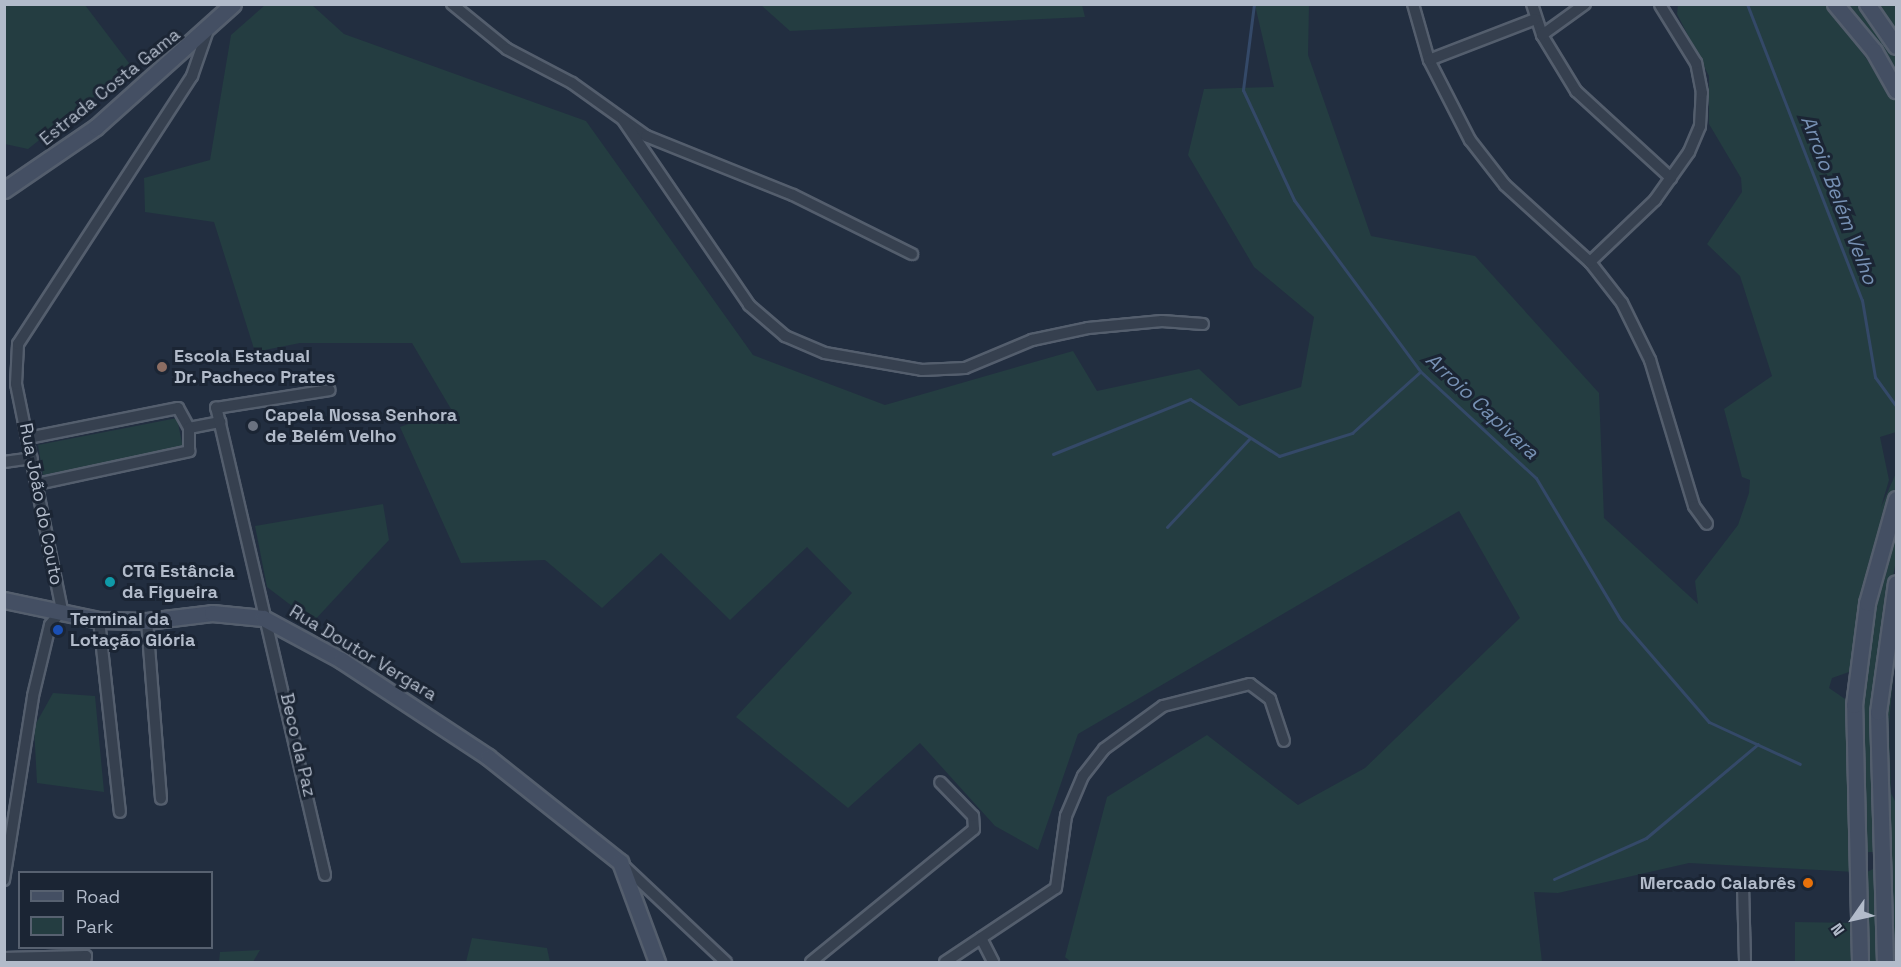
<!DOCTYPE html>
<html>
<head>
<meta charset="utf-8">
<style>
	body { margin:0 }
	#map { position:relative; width:1901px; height:967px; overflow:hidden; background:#222e40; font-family:"Space Grotesk",sans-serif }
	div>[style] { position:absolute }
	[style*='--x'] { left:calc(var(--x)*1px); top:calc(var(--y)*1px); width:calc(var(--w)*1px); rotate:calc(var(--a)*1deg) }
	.green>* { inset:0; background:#243d41 }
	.stream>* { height:3px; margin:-1.5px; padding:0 1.5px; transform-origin:1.5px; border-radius:1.5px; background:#344968 }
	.roads { filter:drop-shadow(2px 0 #545e6d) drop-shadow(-2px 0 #545e6d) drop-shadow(0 2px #545e6d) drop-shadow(0 -2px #545e6d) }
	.minor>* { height:10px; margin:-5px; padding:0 5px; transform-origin:5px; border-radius:5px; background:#36404f }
	.secondary>* { height:15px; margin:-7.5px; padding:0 7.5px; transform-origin:7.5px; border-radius:7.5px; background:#444f63 }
	.dots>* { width:16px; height:16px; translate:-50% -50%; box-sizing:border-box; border:3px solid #1b2534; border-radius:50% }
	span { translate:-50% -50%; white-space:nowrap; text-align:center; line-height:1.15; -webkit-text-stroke:6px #1b2534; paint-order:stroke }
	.street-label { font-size:18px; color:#b2bbca }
	.poi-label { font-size:18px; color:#b2bbca; font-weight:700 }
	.left { translate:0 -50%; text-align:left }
	.right { translate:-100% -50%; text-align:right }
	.water-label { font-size:20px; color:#7791b4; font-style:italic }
	.frame { position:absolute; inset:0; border:6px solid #b2bbca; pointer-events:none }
	.legend { position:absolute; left:18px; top:871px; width:195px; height:78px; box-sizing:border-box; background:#1b2534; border:2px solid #576170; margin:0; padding:8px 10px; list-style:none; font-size:18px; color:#b2bbca }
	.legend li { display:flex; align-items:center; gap:12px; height:30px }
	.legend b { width:30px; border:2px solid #576170 }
	.north { position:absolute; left:1823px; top:889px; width:60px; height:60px; -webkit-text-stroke:4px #1b2534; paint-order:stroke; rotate:236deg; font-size:16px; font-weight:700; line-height:24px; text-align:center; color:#b2bbca }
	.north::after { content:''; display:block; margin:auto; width:21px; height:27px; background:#b2bbca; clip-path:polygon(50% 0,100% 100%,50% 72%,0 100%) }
</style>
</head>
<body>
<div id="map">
	<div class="green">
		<i style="clip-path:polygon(5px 4px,85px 5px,132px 67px,28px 149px,5px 144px)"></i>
		<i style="clip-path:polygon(1678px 4px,1828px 5px,1896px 100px,1896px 432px,1880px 437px,1889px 480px,1881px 507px,1896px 473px,1896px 488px,1869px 562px,1849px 672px,1832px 678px,1829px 688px,1848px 701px,1855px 872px,1689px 863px,1558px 893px,1534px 892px,1542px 962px,1071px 962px,1065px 957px,1107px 797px,1207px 735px,1298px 805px,1365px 768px,1520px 618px,1459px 511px,1078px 734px,1038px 850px,995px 826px,920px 743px,848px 808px,736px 717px,852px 593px,807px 547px,730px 620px,661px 553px,602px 608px,545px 560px,461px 563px,400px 427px,451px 409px,412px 343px,300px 343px,255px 352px,214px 222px,145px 212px,144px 178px,210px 160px,231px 35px,265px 5px,312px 5px,344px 34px,586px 121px,753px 355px,885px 405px,1073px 351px,1097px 391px,1199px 369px,1239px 406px,1301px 387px,1314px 317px,1254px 267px,1188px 155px,1204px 89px,1274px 87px,1255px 5px,1309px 5px,1308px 55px,1371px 236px,1475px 256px,1599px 393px,1604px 518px,1698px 604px,1695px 581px,1738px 525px,1749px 493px,1750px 480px,1742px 477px,1724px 409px,1772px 376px,1740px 276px,1707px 244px,1742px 192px,1741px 178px,1709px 124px,1709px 76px,1677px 14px)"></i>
		<i style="clip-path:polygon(1082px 5px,1085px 17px,790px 31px,761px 5px)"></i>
		<i style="clip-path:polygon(1840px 5px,1862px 5px,1896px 55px,1896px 80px)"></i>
		<i style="clip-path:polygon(1874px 5px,1896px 5px,1896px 38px)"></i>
		<i style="clip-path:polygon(177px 418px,183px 448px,43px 475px,38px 445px)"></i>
		<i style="clip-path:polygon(383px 504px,389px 540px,313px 622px,267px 587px,255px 526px)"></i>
		<i style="clip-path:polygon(1896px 519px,1896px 560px,1877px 664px,1877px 852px,1867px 852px,1862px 694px,1874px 599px)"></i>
		<i style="clip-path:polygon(1896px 642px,1889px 725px,1891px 793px,1896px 803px,1896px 962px,1891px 962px,1883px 729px)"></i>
		<i style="clip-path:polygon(53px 693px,95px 696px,104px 792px,37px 783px,34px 727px)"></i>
		<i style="clip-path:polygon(1877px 867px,1880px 962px,1868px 962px,1867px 872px)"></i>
		<i style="clip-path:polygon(1795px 922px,1855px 923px,1854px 962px,1795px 962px)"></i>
		<i style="clip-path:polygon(472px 938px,547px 948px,550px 962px,466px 962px)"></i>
		<i style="clip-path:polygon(260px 950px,253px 962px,219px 962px,220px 952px)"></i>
	</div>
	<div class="stream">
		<i style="--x:1254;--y:4;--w:87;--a:97.3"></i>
		<i style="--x:1243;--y:90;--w:121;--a:65.1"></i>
		<i style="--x:1294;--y:200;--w:212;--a:53.6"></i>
		<i style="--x:1420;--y:371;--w:158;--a:42.7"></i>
		<i style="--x:1536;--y:478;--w:164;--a:59.2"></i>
		<i style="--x:1620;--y:619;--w:136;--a:49.2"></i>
		<i style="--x:1709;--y:722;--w:100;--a:24.8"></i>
		<i style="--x:1747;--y:4;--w:318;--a:68.8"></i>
		<i style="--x:1862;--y:300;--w:78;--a:80.4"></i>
		<i style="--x:1875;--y:377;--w:36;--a:54"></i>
		<i style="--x:1053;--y:454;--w:148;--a:-21.9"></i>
		<i style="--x:1190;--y:399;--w:106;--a:32.6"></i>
		<i style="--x:1279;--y:456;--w:77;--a:-17.5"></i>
		<i style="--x:1352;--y:433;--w:91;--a:-41.9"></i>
		<i style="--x:1167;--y:527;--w:122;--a:-47"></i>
		<i style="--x:1554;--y:879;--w:101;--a:-24"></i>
		<i style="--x:1646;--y:838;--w:146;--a:-40"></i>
	</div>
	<div class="roads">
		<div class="minor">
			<i style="--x:452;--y:4;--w:71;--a:39.3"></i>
			<i style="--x:507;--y:49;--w:73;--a:27.6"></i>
			<i style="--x:572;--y:83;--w:91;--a:35.6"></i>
			<i style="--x:646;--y:136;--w:158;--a:21.9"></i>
			<i style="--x:793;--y:195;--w:133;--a:26.4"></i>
			<i style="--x:1413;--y:4;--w:58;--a:74.1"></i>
			<i style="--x:1429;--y:60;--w:90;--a:62.9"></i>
			<i style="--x:1470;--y:140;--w:57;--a:52.1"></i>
			<i style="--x:1505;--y:185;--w:115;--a:42.2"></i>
			<i style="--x:1590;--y:262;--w:52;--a:52"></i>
			<i style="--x:1622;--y:303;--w:64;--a:63.8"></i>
			<i style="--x:1650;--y:360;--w:152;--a:73.2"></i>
			<i style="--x:1694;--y:506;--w:22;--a:54"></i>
			<i style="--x:1532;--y:4;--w:33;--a:72"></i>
			<i style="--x:1542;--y:35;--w:66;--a:58.7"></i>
			<i style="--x:1576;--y:91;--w:129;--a:42.5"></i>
			<i style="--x:1542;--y:35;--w:53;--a:-35.8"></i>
			<i style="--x:1429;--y:60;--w:114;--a:-21.1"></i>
			<i style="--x:623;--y:120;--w:224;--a:55.7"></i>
			<i style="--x:749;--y:305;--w:48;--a:40.7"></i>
			<i style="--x:785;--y:336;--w:43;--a:23"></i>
			<i style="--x:825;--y:353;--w:98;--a:9.9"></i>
			<i style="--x:922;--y:370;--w:43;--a:-2.7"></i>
			<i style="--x:965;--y:368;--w:73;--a:-22.7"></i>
			<i style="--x:1032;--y:340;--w:57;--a:-12.1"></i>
			<i style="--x:1088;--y:328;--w:74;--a:-5.4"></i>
			<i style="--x:1162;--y:321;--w:41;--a:4.2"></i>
			<i style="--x:1590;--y:262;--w:90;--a:-43.6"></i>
			<i style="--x:1655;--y:200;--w:59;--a:-54.7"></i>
			<i style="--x:1689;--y:152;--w:28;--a:-67"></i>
			<i style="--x:1700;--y:126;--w:33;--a:-87"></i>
			<i style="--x:1702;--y:93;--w:31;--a:-101"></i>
			<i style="--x:1696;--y:63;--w:68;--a:-121.8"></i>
			<i style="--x:28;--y:438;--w:153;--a:-11.3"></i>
			<i style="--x:178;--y:408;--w:23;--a:61"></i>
			<i style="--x:189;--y:428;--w:32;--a:-11"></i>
			<i style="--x:4;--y:462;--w:28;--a:-8"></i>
			<i style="--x:37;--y:484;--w:156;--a:-12.2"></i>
			<i style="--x:189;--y:451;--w:23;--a:-90"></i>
			<i style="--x:99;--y:620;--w:193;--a:83.8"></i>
			<i style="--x:147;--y:621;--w:178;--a:85.5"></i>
			<i style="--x:624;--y:866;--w:140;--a:43.3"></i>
			<i style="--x:325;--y:875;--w:480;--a:-103.1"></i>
			<i style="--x:216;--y:408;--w:115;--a:-9"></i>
			<i style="--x:4;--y:880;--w:186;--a:-81"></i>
			<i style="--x:33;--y:696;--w:73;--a:-76.5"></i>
			<i style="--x:50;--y:625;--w:19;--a:-51"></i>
			<i style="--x:62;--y:610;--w:231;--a:-101.5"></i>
			<i style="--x:16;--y:384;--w:40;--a:-87.1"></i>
			<i style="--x:18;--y:344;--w:320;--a:-57"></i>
			<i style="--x:192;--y:76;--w:49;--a:-70.8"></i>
			<i style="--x:1743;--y:885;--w:77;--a:88.5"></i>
			<i style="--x:981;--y:938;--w:27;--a:63"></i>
			<i style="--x:4;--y:958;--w:82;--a:-1.4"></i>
			<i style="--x:86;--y:956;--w:6;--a:99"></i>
			<i style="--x:811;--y:962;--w:210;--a:-39.2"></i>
			<i style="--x:974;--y:829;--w:13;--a:-94"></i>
			<i style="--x:973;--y:816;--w:47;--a:-134.1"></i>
			<i style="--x:945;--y:962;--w:133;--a:-33.7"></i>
			<i style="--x:1056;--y:888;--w:73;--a:-82.1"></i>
			<i style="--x:1066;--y:816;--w:43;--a:-67"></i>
			<i style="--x:1083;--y:776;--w:34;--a:-52"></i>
			<i style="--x:1104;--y:749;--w:73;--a:-36.1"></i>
			<i style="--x:1163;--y:706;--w:90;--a:-14.2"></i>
			<i style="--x:1250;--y:684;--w:25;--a:37"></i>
			<i style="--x:1270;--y:699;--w:44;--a:71.6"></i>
		</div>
		<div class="secondary">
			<i style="--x:1835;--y:4;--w:61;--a:50.3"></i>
			<i style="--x:1874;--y:51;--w:45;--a:60.6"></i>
			<i style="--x:1867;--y:4;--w:51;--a:55.4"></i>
			<i style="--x:4;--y:190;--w:112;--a:-34.4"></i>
			<i style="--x:96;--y:127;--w:184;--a:-41.9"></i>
			<i style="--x:4;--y:600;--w:97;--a:11.9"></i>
			<i style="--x:99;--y:620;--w:48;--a:1.2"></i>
			<i style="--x:147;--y:621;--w:65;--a:-7"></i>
			<i style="--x:212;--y:613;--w:51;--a:5.6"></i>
			<i style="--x:263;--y:618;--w:89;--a:28.3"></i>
			<i style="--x:341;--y:660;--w:176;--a:33.4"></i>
			<i style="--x:488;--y:757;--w:169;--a:38.5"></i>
			<i style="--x:620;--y:862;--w:107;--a:69.7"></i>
			<i style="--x:1860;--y:962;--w:257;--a:-91.3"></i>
			<i style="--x:1854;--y:705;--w:103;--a:-82.7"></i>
			<i style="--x:1867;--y:603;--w:108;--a:-74.4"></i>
			<i style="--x:1885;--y:962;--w:250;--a:-91.6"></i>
			<i style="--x:1878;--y:712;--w:130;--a:-82.1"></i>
		</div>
	</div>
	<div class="dots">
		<i style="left:162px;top:367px;background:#8d6e63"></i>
		<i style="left:253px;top:426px;background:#6b7280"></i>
		<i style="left:110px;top:582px;background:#0f9aa8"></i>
		<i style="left:58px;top:630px;background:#1a4fb4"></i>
		<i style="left:1808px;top:883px;background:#e8710a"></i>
	</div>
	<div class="street-label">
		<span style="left:110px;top:87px;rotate:-39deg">Estrada Costa Gama</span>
		<span style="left:41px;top:504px;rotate:79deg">Rua João do Couto</span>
		<span style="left:363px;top:653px;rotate:31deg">Rua Doutor Vergara</span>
		<span style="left:298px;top:745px;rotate:77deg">Beco da Paz</span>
	</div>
	<div class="poi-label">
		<span class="left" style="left:174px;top:367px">Escola Estadual<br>Dr. Pacheco Prates</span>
		<span class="left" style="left:265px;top:426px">Capela Nossa Senhora<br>de Belém Velho</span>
		<span class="left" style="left:122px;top:582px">CTG Estância<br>da Figueira</span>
		<span class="left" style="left:70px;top:630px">Terminal da<br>Lotação Glória</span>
		<span class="right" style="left:1796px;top:883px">Mercado Calabrês</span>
	</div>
	<div class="water-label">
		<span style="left:1839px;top:200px;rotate:69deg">Arroio Belém Velho</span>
		<span style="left:1482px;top:406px;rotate:43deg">Arroio Capivara</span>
	</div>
	<div class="frame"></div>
	<ul class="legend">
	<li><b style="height:8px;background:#444f63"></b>Road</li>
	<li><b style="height:16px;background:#243d41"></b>Park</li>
	</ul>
	<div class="north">N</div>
</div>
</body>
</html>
